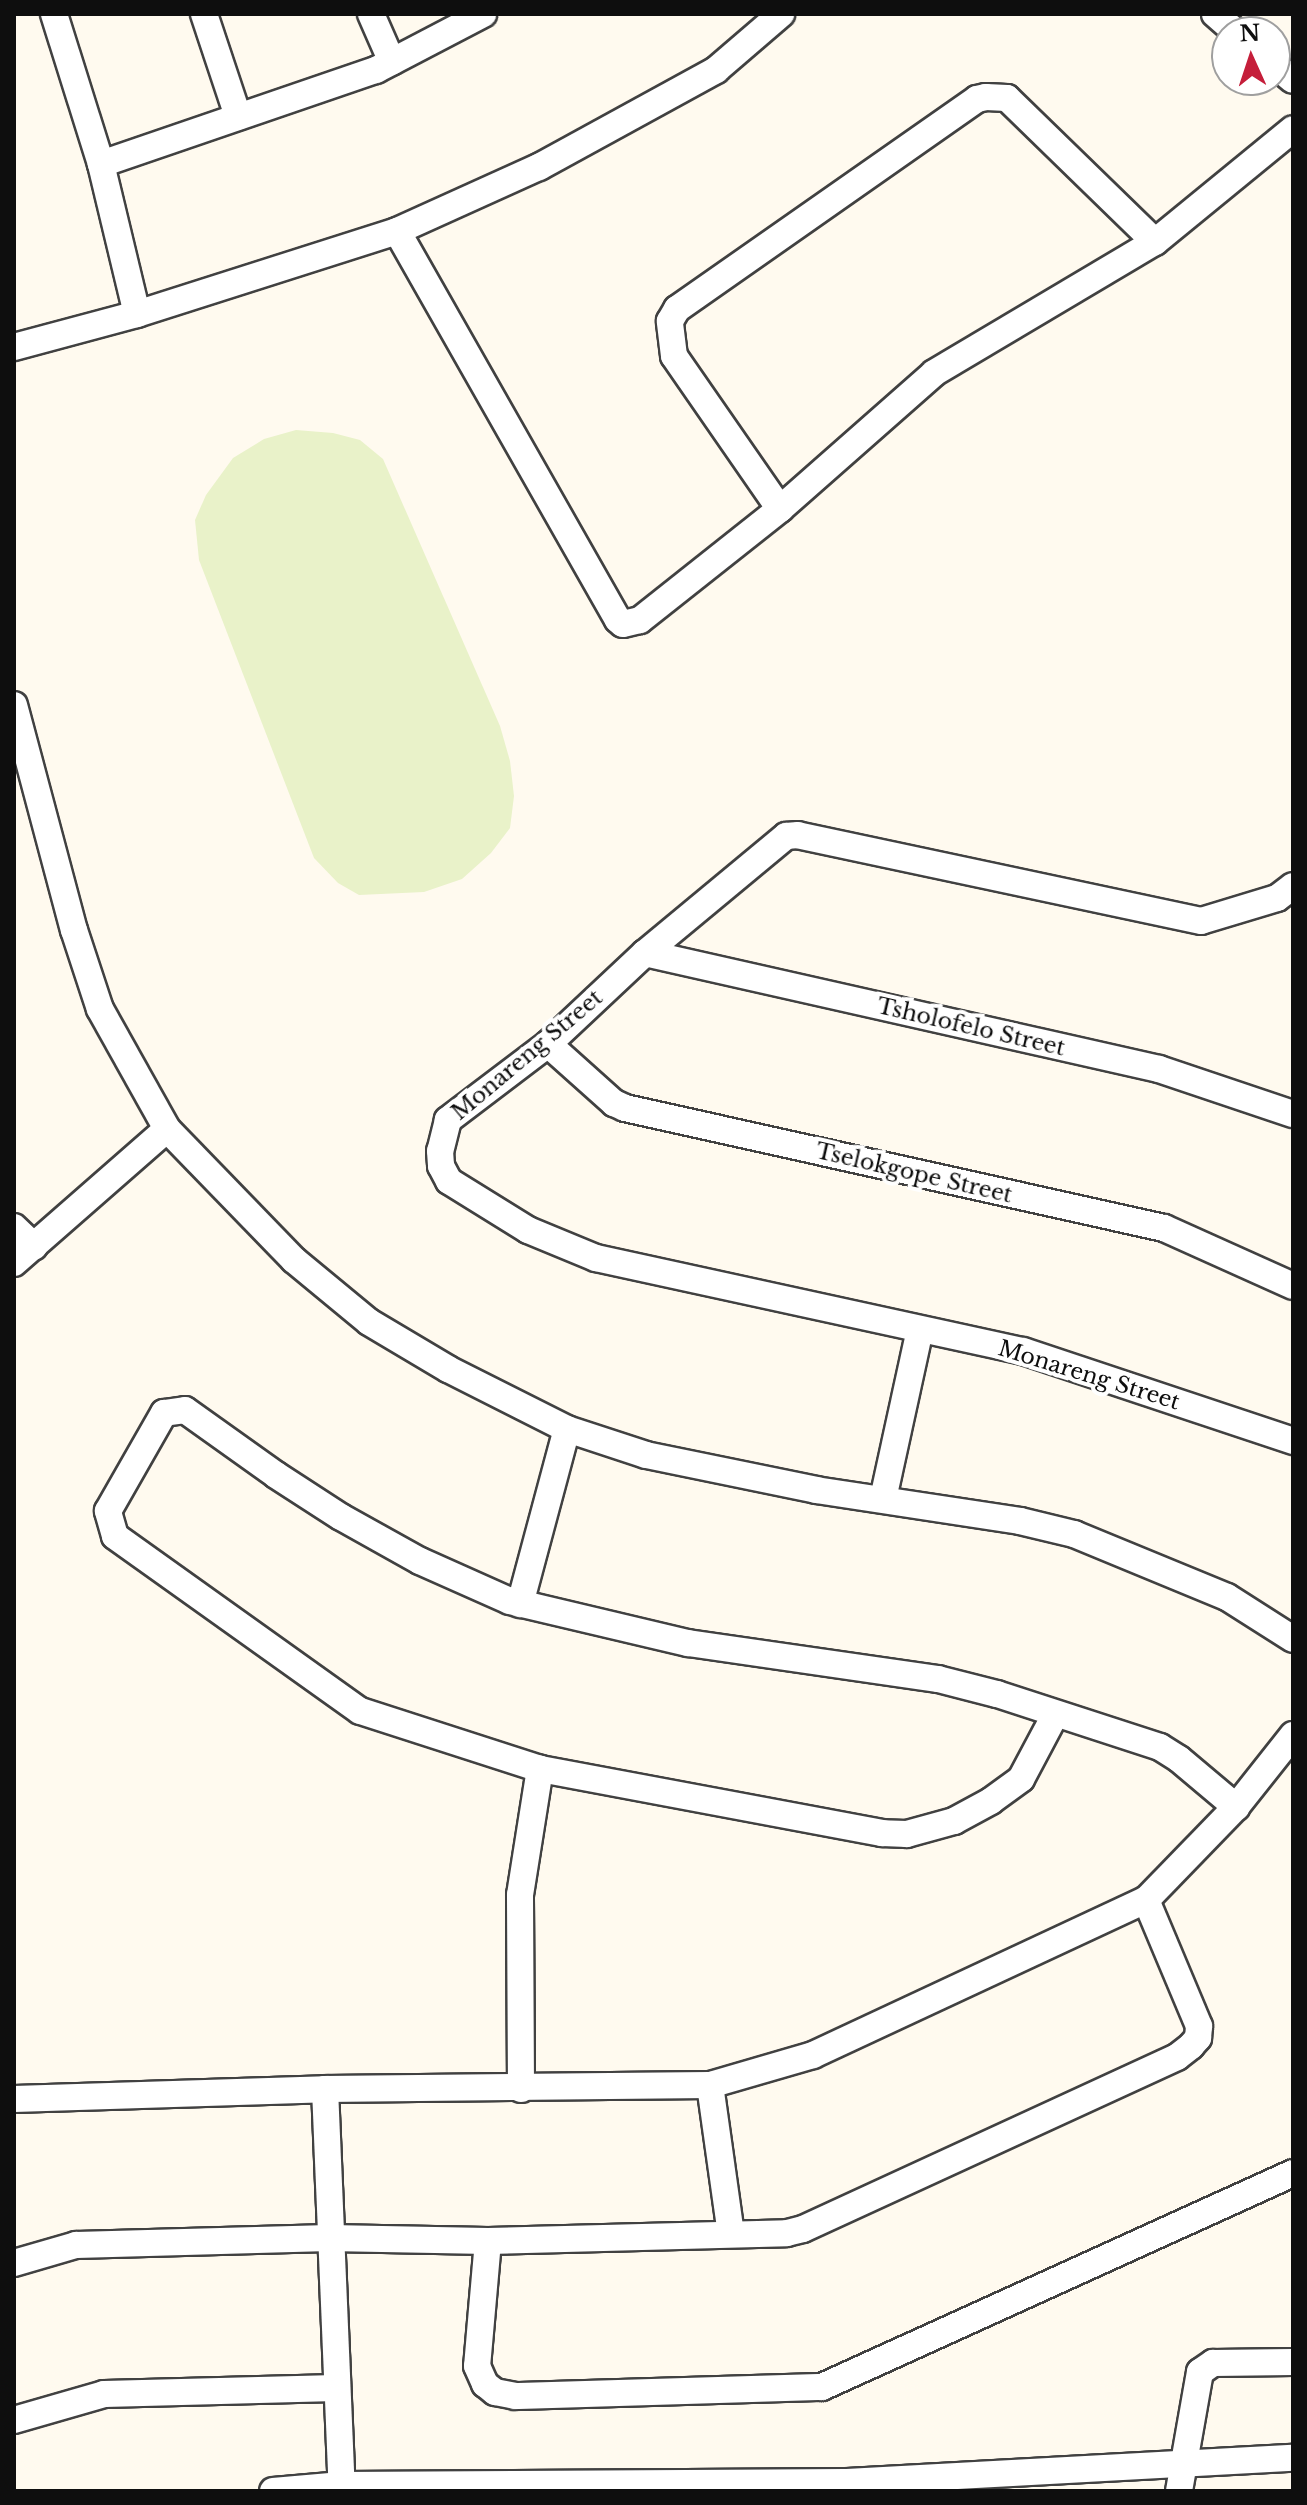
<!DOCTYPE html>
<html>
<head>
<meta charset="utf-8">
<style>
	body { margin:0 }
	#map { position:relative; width:1307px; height:2505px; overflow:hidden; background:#fffaef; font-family:"Libre Baskerville",serif }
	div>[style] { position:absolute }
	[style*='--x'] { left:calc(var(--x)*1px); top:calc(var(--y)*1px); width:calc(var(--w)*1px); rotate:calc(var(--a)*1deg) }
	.pitch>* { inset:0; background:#e9f2c9 }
	.roads { filter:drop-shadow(2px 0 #414141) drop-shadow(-2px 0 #414141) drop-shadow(0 2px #414141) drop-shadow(0 -2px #414141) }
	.minor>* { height:26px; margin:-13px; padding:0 13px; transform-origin:13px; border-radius:13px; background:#fff }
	span { translate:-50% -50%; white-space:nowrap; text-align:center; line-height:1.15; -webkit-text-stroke:8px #fff; paint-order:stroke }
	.street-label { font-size:22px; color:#0e0e0e }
	.frame { position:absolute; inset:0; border:16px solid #0e0e0e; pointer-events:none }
	.north { position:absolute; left:1211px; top:16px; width:80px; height:80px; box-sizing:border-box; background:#fff; border:2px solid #9f9f9f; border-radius:50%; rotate:357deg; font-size:22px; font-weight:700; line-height:32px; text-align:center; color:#0e0e0e }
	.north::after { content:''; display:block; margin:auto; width:28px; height:36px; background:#c51e3a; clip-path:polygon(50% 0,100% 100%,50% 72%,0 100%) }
</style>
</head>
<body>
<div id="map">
	<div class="pitch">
		<i style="clip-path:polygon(296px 430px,333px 433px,360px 440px,383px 459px,500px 726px,510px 761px,514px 796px,510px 828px,491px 853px,462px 879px,424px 892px,359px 895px,338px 883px,314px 858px,199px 560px,195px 520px,206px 495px,233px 458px,264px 439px)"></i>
	</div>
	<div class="roads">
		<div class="minor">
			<i style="--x:54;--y:14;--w:157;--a:72.6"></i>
			<i style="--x:101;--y:164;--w:154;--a:76.5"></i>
			<i style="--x:204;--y:14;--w:108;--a:71.6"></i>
			<i style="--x:371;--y:14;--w:52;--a:66.4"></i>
			<i style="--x:1215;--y:14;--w:28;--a:41"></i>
			<i style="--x:1275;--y:65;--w:23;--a:40"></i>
			<i style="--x:101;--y:164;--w:291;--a:-18.9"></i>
			<i style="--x:376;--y:70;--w:121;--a:-27.6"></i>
			<i style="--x:397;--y:231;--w:447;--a:60.4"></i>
			<i style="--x:618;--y:620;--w:6;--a:39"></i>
			<i style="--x:623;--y:624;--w:17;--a:-13"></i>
			<i style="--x:640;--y:620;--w:179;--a:-38.4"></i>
			<i style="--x:780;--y:509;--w:205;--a:-41.4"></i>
			<i style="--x:934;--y:373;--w:257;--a:-30.7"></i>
			<i style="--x:1155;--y:242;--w:178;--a:-39.3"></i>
			<i style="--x:14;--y:347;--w:127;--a:-15"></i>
			<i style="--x:137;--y:314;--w:273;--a:-17.7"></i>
			<i style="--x:397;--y:231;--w:156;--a:-24.3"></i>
			<i style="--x:539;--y:167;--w:202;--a:-28.7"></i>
			<i style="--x:716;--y:70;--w:86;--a:-40.7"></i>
			<i style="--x:780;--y:509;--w:186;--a:-124.7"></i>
			<i style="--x:674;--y:356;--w:35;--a:-97"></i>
			<i style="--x:670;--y:321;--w:14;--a:-60"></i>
			<i style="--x:677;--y:309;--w:366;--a:-35"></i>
			<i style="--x:977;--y:99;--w:9;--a:-13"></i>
			<i style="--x:986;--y:97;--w:21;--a:3"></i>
			<i style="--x:1007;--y:98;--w:206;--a:44.2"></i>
			<i style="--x:14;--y:705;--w:233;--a:75.1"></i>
			<i style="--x:74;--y:930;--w:83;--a:71.8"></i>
			<i style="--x:100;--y:1009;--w:137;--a:60.8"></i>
			<i style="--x:167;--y:1129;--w:182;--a:45.9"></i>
			<i style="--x:294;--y:1260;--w:97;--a:39.6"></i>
			<i style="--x:369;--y:1322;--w:92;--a:30.7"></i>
			<i style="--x:448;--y:1369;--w:133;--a:26.8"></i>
			<i style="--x:567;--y:1429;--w:83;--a:18.2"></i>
			<i style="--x:646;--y:1455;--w:174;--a:11.6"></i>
			<i style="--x:816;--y:1490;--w:206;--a:8.6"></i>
			<i style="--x:1020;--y:1521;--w:56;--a:13.5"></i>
			<i style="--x:1074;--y:1534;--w:165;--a:22.4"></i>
			<i style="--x:1227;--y:1597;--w:78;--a:32.5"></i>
			<i style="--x:1293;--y:886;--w:20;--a:143"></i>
			<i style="--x:1277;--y:898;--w:79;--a:163.2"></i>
			<i style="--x:1201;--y:921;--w:412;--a:-168"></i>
			<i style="--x:798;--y:835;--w:12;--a:175"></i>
			<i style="--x:786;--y:836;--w:183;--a:140.3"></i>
			<i style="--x:645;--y:953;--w:133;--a:136.8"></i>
			<i style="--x:548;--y:1044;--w:126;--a:142.8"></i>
			<i style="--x:448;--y:1120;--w:32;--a:104"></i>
			<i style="--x:440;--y:1151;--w:15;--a:86"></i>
			<i style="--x:441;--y:1166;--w:17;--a:62"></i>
			<i style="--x:449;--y:1181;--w:93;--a:31.8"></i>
			<i style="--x:528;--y:1230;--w:74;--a:22.4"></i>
			<i style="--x:596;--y:1258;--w:437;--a:12.3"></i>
			<i style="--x:1023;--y:1351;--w:285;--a:18.4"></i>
			<i style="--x:645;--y:953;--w:527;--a:12.72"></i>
			<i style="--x:1159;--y:1069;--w:141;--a:18.6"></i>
			<i style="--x:548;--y:1044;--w:89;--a:41.8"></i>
			<i style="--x:614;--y:1103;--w:12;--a:24"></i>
			<i style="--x:625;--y:1108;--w:552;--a:12.55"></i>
			<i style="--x:1164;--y:1228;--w:141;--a:24.2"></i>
			<i style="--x:14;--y:1227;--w:28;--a:44"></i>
			<i style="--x:14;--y:1263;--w:203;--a:-41.2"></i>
			<i style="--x:883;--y:1499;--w:173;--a:-77.7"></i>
			<i style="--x:520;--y:1604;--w:181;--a:-75"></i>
			<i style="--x:1055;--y:1715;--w:72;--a:118"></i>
			<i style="--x:1021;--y:1779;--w:37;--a:144"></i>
			<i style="--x:991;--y:1801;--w:42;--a:151.6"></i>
			<i style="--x:954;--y:1821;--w:49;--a:164.5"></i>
			<i style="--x:907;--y:1834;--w:25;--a:-178"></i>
			<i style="--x:882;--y:1833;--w:348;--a:-169.4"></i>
			<i style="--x:540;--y:1769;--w:189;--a:-162.1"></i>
			<i style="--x:360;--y:1711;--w:301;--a:-144.5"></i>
			<i style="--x:115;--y:1536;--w:26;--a:-106"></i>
			<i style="--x:108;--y:1511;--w:113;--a:-60.3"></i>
			<i style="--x:164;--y:1413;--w:21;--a:-8"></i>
			<i style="--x:185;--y:1410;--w:112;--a:35.5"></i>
			<i style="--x:276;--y:1475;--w:77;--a:32.9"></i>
			<i style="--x:341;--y:1517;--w:90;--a:29.1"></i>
			<i style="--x:420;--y:1561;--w:98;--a:24"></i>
			<i style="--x:510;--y:1601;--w:183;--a:13.3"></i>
			<i style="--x:688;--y:1643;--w:253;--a:8.2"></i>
			<i style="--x:938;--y:1679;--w:61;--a:14.3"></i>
			<i style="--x:997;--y:1694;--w:171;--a:18"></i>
			<i style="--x:1160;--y:1747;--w:22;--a:32"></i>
			<i style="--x:1179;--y:1759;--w:75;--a:40.1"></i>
			<i style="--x:1236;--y:1807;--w:92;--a:-51.6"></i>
			<i style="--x:710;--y:2085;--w:150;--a:82"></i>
			<i style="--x:325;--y:2089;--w:402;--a:87.6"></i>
			<i style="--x:521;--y:2089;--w:194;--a:-90.3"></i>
			<i style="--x:520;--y:1895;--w:128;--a:-81"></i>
			<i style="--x:14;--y:2099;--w:311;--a:-1.8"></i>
			<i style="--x:325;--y:2089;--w:385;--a:-0.6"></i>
			<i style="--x:710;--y:2085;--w:107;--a:-16.2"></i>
			<i style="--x:813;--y:2055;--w:367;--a:-25"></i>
			<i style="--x:1146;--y:1900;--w:129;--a:-45.9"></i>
			<i style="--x:488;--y:2241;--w:125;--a:95"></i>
			<i style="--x:477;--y:2366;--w:20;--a:66"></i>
			<i style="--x:485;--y:2384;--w:13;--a:39"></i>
			<i style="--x:495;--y:2392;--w:20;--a:11"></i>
			<i style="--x:515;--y:2396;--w:307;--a:-1.7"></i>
			<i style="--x:822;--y:2387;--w:517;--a:-24.43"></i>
			<i style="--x:14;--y:2263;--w:65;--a:-16.2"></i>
			<i style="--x:76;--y:2245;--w:253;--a:-1.6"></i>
			<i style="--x:329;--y:2238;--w:159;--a:1.1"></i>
			<i style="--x:488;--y:2241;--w:299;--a:-1.5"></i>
			<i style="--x:787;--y:2233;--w:16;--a:-14"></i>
			<i style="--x:803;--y:2229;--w:412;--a:-24.7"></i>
			<i style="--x:1177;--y:2057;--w:18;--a:-38"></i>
			<i style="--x:1191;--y:2046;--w:11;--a:-49"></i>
			<i style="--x:1198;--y:2038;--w:12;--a:-85"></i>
			<i style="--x:1199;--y:2026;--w:137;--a:-112.8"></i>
			<i style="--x:14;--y:2420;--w:94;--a:-16.1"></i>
			<i style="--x:104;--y:2394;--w:232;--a:-1.5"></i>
			<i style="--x:273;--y:2491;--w:69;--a:-5"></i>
			<i style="--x:342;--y:2485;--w:504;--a:-0.34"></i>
			<i style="--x:846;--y:2482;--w:448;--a:-3.1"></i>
			<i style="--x:1179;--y:2491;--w:121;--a:-80"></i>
			<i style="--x:1200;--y:2372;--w:16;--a:-35"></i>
			<i style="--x:1213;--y:2363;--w:80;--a:-0.7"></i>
		</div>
	</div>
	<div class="street-label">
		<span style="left:971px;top:1027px;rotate:13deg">Tsholofelo Street</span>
		<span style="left:527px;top:1055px;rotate:-40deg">Monareng Street</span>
		<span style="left:914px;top:1173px;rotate:13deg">Tselokgope Street</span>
		<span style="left:1089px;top:1375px;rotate:17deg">Monareng Street</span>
	</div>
	<div class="frame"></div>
	<div class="north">N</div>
</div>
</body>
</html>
